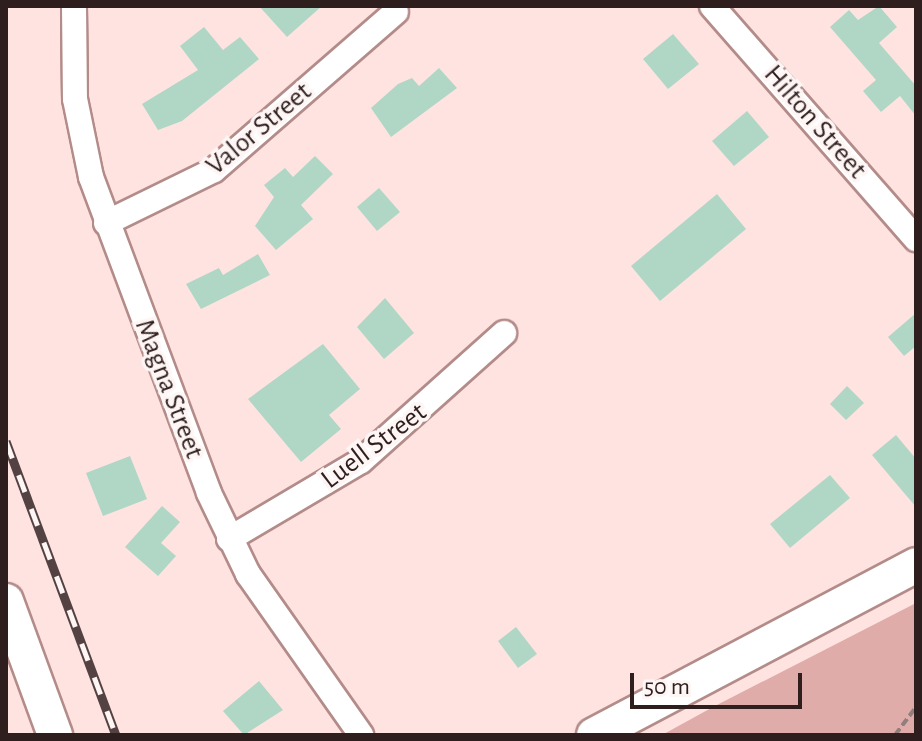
<!DOCTYPE html>
<html>
<head>
<meta charset="utf-8">
<style>
	body { margin:0 }
	#map { position:relative; width:922px; height:741px; overflow:hidden; background:#fee3e1; font-family:"Alegreya Sans",sans-serif }
	div>[style] { position:absolute }
	[style*='--x'] { left:calc(var(--x)*1px); top:calc(var(--y)*1px); width:calc(var(--w)*1px); rotate:calc(var(--a)*1deg) }
	.green>* { inset:0; background:#dfaca9 }
	.building>* { inset:0; background:#b0d7c5 }
	.path>* { height:4px; margin-top:-2px; transform-origin:0; background:repeating-linear-gradient(90deg,#937e7d 0 8px,transparent 0 12px) }
	.roads { filter:drop-shadow(2px 0 #b38c89) drop-shadow(-2px 0 #b38c89) drop-shadow(0 2px #b38c89) drop-shadow(0 -2px #b38c89) }
	.street>* { height:24px; margin:-12px; padding:0 12px; transform-origin:12px; border-radius:12px; background:#fff }
	.secondary>* { height:34px; margin:-17px; padding:0 17px; transform-origin:17px; border-radius:17px; background:#fff }
	.rail>* { height:9px; margin-top:-4.5px; transform-origin:0; background:repeating-linear-gradient(90deg,#fef5f5 0 18px,#534241 0 36px); box-sizing:border-box; border-block:2px solid #534241 }
	span { translate:-50% -50%; white-space:nowrap; text-align:center; line-height:1.15; -webkit-text-stroke:7px #fef5f5; paint-order:stroke }
	.street-label { font-size:28px; color:#2e1f1e }
	.frame { position:absolute; inset:0; border:8px solid #2e1f1e; pointer-events:none }
	.scale { position:absolute; left:630px; top:673px; width:172px; height:36px; box-sizing:border-box; border:4px solid #2e1f1e; border-top:0; padding-left:10px; font-size:24px; line-height:28px; white-space:nowrap; color:#2e1f1e; -webkit-text-stroke:6px #fef5f5; paint-order:stroke }
</style>
</head>
<body>
<div id="map">
	<div class="green">
		<i style="clip-path:polygon(916px 603px,916px 735px,662px 735px,713px 707px)"></i>
	</div>
	<div class="building">
		<i style="clip-path:polygon(259px 6px,322px 6px,287px 37px)"></i>
		<i style="clip-path:polygon(879px 6px,897px 27px,879px 43px,916px 86px,916px 116px,900px 96px,881px 112px,863px 91px,876px 80px,830px 27px,849px 10px,858px 20px)"></i>
		<i style="clip-path:polygon(204px 27px,223px 50px,240px 37px,259px 59px,182px 121px,158px 130px,142px 104px,198px 70px,180px 46px)"></i>
		<i style="clip-path:polygon(673px 34px,699px 64px,668px 89px,643px 59px)"></i>
		<i style="clip-path:polygon(439px 68px,457px 88px,391px 137px,371px 108px,398px 84px,412px 78px,419px 86px)"></i>
		<i style="clip-path:polygon(747px 111px,769px 137px,734px 166px,712px 141px)"></i>
		<i style="clip-path:polygon(315px 156px,333px 174px,301px 205px,313px 219px,276px 250px,255px 226px,274px 197px,264px 185px,285px 168px,293px 177px)"></i>
		<i style="clip-path:polygon(379px 188px,400px 212px,377px 231px,357px 207px)"></i>
		<i style="clip-path:polygon(717px 194px,746px 229px,660px 301px,631px 266px)"></i>
		<i style="clip-path:polygon(258px 254px,270px 275px,201px 309px,186px 284px,219px 268px,223px 275px)"></i>
		<i style="clip-path:polygon(385px 298px,414px 333px,384px 359px,357px 327px)"></i>
		<i style="clip-path:polygon(916px 313px,916px 346px,904px 356px,888px 337px)"></i>
		<i style="clip-path:polygon(323px 344px,360px 389px,329px 415px,341px 429px,301px 462px,248px 399px)"></i>
		<i style="clip-path:polygon(847px 386px,864px 403px,846px 420px,830px 404px)"></i>
		<i style="clip-path:polygon(896px 435px,916px 459px,916px 507px,872px 455px)"></i>
		<i style="clip-path:polygon(130px 456px,147px 499px,103px 516px,86px 473px)"></i>
		<i style="clip-path:polygon(830px 475px,850px 498px,790px 548px,770px 524px)"></i>
		<i style="clip-path:polygon(162px 506px,180px 522px,161px 543px,176px 556px,158px 576px,125px 547px)"></i>
		<i style="clip-path:polygon(516px 627px,537px 654px,518px 668px,498px 641px)"></i>
		<i style="clip-path:polygon(259px 681px,283px 710px,244px 735px,223px 711px)"></i>
	</div>
	<div class="path">
		<i style="--x:895;--y:735;--w:35;--a:-53"></i>
	</div>
	<div class="roads">
		<div class="street">
			<i style="--x:74;--y:6;--w:93;--a:89.4"></i>
			<i style="--x:75;--y:99;--w:80;--a:78.4"></i>
			<i style="--x:91;--y:177;--w:337;--a:69.5"></i>
			<i style="--x:209;--y:493;--w:90;--a:64.3"></i>
			<i style="--x:248;--y:574;--w:197;--a:54.9"></i>
			<i style="--x:712;--y:6;--w:310;--a:48.8"></i>
			<i style="--x:106;--y:223;--w:120;--a:-26.1"></i>
			<i style="--x:214;--y:170;--w:241;--a:-41"></i>
			<i style="--x:229;--y:539;--w:153;--a:-30.6"></i>
			<i style="--x:361;--y:461;--w:192;--a:-41.8"></i>
		</div>
		<div class="secondary">
			<i style="--x:6;--y:601;--w:143;--a:69.9"></i>
			<i style="--x:594;--y:735;--w:364;--a:-27.8"></i>
		</div>
	</div>
	<div class="rail">
		<i style="--x:6;--y:441;--w:314;--a:69.5"></i>
	</div>
	<div class="street-label">
		<span style="left:815px;top:122px;rotate:49deg">Hilton Street</span>
		<span style="left:259px;top:129px;rotate:-40deg">Valor Street</span>
		<span style="left:169px;top:389px;rotate:69deg">Magna Street</span>
		<span style="left:374px;top:446px;rotate:-37deg">Luell Street</span>
	</div>
	<div class="frame"></div>
	<div class="scale">50 m</div>
</div>
</body>
</html>
